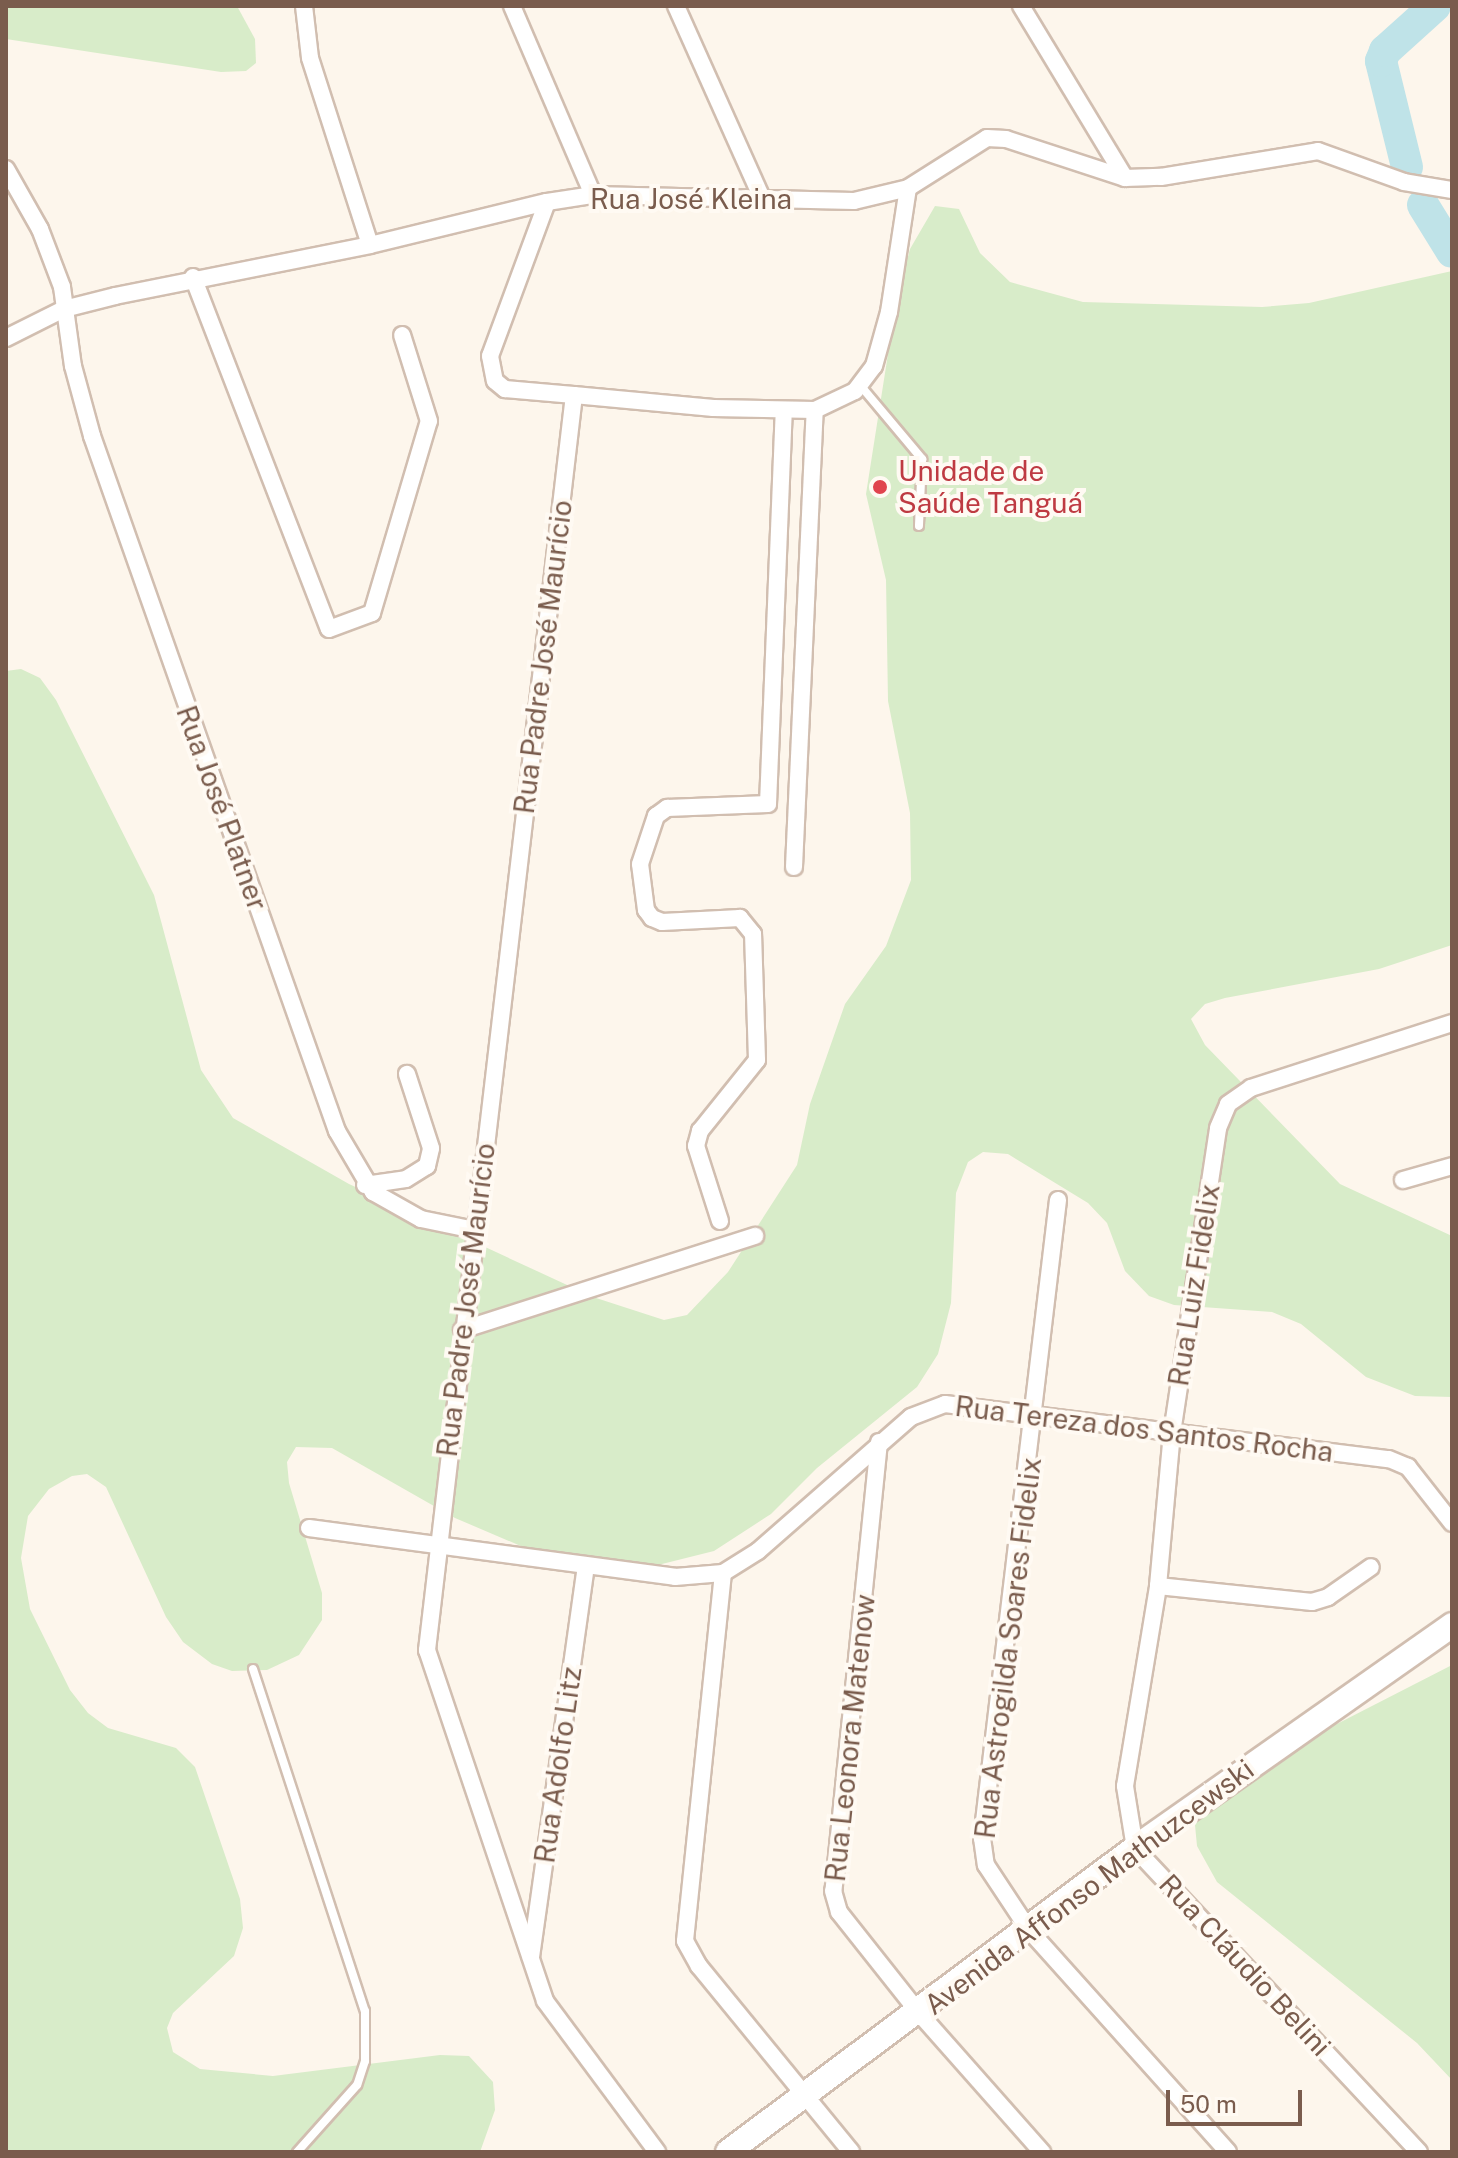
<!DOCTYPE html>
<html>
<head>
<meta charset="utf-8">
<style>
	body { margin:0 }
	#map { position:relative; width:1458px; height:2158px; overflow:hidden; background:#fdf6ec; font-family:"Public Sans",sans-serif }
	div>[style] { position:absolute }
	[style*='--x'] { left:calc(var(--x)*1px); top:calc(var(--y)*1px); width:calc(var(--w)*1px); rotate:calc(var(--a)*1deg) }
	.green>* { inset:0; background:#d8ecc9 }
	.river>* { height:32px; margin:-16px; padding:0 16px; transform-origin:16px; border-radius:16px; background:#bfe3e8 }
	.roads { filter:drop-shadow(2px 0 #d1beb0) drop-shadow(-2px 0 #d1beb0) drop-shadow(0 2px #d1beb0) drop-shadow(0 -2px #d1beb0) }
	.lane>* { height:8px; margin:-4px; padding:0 4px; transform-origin:4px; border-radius:4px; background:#fff }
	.street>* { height:16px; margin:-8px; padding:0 8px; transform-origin:8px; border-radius:8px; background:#fff }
	.secondary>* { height:24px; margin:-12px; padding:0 12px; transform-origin:12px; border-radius:12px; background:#fff }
	.dots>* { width:22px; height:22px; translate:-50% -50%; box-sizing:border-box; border:4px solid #fffaf3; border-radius:50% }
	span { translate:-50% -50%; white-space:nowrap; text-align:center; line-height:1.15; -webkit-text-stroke:8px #fffaf3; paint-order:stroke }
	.street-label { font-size:28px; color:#7a5c4d }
	.health-label { font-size:28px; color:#be3a42 }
	.left { translate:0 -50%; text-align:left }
	.frame { position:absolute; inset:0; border:8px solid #7a5c4d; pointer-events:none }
	.scale { position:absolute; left:1166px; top:2090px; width:136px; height:36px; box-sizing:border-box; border:4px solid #7a5c4d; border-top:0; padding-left:10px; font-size:24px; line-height:28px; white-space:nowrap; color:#7a5c4d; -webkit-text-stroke:6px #fffaf3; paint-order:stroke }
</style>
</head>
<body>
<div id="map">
	<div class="green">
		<i style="clip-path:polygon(6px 6px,237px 6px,255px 39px,256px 63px,246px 71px,221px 72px,6px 39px)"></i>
		<i style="clip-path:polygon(935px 206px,959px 209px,980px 253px,1010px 282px,1083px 302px,1262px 307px,1309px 303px,1452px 271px,1452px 945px,1379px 969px,1225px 998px,1205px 1004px,1191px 1019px,1205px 1045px,1340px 1184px,1452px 1236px,1452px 1397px,1415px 1396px,1366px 1377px,1301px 1324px,1272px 1312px,1174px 1305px,1149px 1296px,1125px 1271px,1107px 1223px,1088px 1203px,1008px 1154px,983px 1152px,968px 1162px,956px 1193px,951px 1303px,938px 1354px,917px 1387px,817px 1468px,771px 1514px,714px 1551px,646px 1568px,549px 1558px,455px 1518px,332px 1448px,296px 1447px,287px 1462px,289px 1483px,322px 1593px,322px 1620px,299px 1655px,267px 1670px,232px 1671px,212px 1664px,183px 1642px,166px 1617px,106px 1487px,87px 1474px,72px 1476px,49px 1489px,28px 1516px,21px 1558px,30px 1609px,70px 1690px,88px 1713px,108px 1728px,176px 1748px,195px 1767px,240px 1899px,243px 1928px,234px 1956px,173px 2013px,167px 2028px,173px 2052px,200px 2069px,273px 2076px,440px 2055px,469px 2056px,493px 2082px,495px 2110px,480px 2152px,6px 2152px,6px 671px,21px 669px,40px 678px,56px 700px,154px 895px,201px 1070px,233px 1118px,349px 1184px,593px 1297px,664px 1320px,687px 1315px,728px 1272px,797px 1165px,810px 1104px,845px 1004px,886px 946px,911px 880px,910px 813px,888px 701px,886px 580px,866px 494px,896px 303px,910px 249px)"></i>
		<i style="clip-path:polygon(1452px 1665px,1452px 2080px,1417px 2043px,1217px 1882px,1197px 1846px,1195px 1825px,1204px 1805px,1249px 1769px)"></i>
	</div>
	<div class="river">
		<i style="--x:1407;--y:167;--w:109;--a:-103.8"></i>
		<i style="--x:1381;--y:61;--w:11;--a:-68"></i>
		<i style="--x:1385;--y:51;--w:67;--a:-42"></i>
		<i style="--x:1423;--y:205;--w:55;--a:58.3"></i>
	</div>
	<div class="roads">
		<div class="lane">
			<i style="--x:860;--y:385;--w:97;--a:50"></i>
			<i style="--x:922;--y:459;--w:67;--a:92.6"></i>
			<i style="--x:253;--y:1669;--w:360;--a:71.9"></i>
			<i style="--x:365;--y:2011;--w:50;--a:90"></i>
			<i style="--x:365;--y:2061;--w:25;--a:108"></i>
			<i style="--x:357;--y:2085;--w:90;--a:131.8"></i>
		</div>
		<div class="street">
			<i style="--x:304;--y:6;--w:52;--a:83.4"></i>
			<i style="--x:310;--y:58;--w:196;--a:72.2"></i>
			<i style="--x:512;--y:6;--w:206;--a:66.8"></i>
			<i style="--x:676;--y:6;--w:210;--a:65.9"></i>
			<i style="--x:1021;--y:6;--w:201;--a:58.8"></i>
			<i style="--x:6;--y:169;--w:69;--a:60.5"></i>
			<i style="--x:40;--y:229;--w:62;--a:69.2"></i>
			<i style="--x:62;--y:287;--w:80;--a:82.1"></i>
			<i style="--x:73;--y:366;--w:73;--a:74.8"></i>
			<i style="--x:92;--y:436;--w:737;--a:70.58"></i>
			<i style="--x:337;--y:1131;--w:71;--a:59.5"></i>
			<i style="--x:373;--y:1192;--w:55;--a:29.4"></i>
			<i style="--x:421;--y:1219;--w:54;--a:11.7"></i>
			<i style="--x:547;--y:202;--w:164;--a:110.3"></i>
			<i style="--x:490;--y:356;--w:25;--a:79"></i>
			<i style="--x:495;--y:381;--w:13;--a:39"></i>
			<i style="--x:505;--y:389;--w:69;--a:5"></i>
			<i style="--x:574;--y:395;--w:140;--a:5.3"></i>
			<i style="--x:713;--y:408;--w:102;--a:1.1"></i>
			<i style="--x:815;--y:410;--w:44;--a:-25.4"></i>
			<i style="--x:855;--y:391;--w:31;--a:-53"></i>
			<i style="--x:874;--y:366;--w:56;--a:-74.5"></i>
			<i style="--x:889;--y:312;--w:125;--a:-81.3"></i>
			<i style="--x:193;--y:277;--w:377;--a:68.9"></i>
			<i style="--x:329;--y:629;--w:46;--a:-20.4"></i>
			<i style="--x:372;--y:613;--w:200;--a:-73.5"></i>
			<i style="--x:429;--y:421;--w:90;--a:-107.4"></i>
			<i style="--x:6;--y:338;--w:65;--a:-26.6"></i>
			<i style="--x:64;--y:309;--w:53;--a:-14.3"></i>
			<i style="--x:115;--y:296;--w:260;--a:-11.3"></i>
			<i style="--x:370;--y:245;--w:182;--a:-13.7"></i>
			<i style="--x:547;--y:202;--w:47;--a:-8.7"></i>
			<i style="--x:593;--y:195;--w:261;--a:1.3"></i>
			<i style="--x:854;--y:201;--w:56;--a:-13.5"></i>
			<i style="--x:908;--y:188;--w:93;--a:-32.3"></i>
			<i style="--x:987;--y:138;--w:19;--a:3"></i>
			<i style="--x:1006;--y:139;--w:125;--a:18.1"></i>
			<i style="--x:1125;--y:178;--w:36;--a:-2"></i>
			<i style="--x:1161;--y:177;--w:159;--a:-9.4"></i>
			<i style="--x:1318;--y:151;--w:91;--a:19.8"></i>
			<i style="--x:1404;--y:182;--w:49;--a:9.5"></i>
			<i style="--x:574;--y:395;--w:1264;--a:96.68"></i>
			<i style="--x:427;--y:1650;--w:370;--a:71.4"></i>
			<i style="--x:545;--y:2001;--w:188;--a:53.4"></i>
			<i style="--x:794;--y:867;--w:457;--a:-87.4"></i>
			<i style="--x:1403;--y:1180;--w:51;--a:-15.9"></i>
			<i style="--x:365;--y:1185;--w:41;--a:-8.3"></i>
			<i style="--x:406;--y:1179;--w:25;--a:-32"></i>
			<i style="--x:427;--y:1166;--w:18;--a:-77"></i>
			<i style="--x:431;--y:1148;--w:78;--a:-108"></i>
			<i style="--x:1058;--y:1200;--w:643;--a:96.79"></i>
			<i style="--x:982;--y:1838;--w:27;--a:82"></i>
			<i style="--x:986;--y:1865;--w:78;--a:56.5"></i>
			<i style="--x:1029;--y:1930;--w:298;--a:48.1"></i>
			<i style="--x:720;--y:1221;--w:79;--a:-107.7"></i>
			<i style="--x:696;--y:1146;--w:16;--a:-75"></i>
			<i style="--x:700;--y:1131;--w:91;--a:-51.2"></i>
			<i style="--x:757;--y:1060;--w:126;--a:-91.8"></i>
			<i style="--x:753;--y:934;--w:21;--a:-129"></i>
			<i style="--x:740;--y:918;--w:78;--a:177.1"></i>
			<i style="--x:662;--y:922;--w:11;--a:-158"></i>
			<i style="--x:652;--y:918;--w:10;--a:-127"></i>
			<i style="--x:646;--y:910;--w:46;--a:-97.4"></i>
			<i style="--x:640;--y:864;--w:51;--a:-71.6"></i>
			<i style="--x:656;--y:816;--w:14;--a:-36"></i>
			<i style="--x:667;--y:808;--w:101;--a:-2.3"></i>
			<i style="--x:768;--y:804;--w:394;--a:-87.7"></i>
			<i style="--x:462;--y:1330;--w:308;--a:-17.8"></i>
			<i style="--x:879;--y:1442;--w:451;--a:95.8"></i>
			<i style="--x:833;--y:1891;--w:22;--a:74"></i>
			<i style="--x:839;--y:1912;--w:129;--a:51.6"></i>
			<i style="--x:919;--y:2013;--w:186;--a:48.5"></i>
			<i style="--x:309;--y:1528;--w:369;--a:7.6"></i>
			<i style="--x:675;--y:1577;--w:48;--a:-4.8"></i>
			<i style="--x:723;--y:1573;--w:41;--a:-32.2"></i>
			<i style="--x:758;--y:1551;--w:203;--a:-41.2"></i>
			<i style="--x:911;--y:1417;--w:36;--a:-21"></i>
			<i style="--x:945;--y:1404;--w:447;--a:7.1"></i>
			<i style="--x:1389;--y:1459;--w:21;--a:23"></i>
			<i style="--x:1408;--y:1467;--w:71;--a:51.8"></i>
			<i style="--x:723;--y:1573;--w:370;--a:95.9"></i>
			<i style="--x:685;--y:1941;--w:29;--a:61"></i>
			<i style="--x:699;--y:1966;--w:240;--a:50.7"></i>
			<i style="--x:1158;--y:1586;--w:155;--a:5.9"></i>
			<i style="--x:1312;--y:1602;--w:17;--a:-17"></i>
			<i style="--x:1328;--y:1597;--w:52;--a:-34.9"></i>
			<i style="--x:531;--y:1957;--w:395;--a:-82"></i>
			<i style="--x:1419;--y:2152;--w:416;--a:-133.1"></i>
			<i style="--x:1135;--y:1848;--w:63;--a:-99.2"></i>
			<i style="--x:1125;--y:1786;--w:203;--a:-80.6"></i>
			<i style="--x:1158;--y:1586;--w:154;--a:-84.8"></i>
			<i style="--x:1172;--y:1433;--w:308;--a:-81.4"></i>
			<i style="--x:1218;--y:1128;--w:26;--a:-67"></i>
			<i style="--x:1228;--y:1104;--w:28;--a:-35"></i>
			<i style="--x:1251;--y:1088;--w:211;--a:-17.9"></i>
		</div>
		<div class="secondary">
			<i style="--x:728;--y:2152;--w:508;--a:-36.76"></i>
			<i style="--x:1135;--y:1848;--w:388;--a:-35.1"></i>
		</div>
	</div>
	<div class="dots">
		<i style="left:880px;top:487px;background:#e0444e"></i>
	</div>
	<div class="street-label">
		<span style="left:691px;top:199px">Rua José Kleina</span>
		<span style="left:543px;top:657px;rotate:-83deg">Rua Padre José Maurício</span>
		<span style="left:222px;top:808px;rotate:70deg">Rua José Platner</span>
		<span style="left:1194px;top:1285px;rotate:-81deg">Rua Luiz Fidelix</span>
		<span style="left:466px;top:1300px;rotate:-83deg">Rua Padre José Maurício</span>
		<span style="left:1144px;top:1429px;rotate:7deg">Rua Tereza dos Santos Rocha</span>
		<span style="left:1008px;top:1648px;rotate:-83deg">Rua Astrogilda Soares Fidelix</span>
		<span style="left:850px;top:1738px;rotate:-84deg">Rua Leonora Matenow</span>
		<span style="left:558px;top:1765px;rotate:-82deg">Rua Adolfo Litz</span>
		<span style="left:1089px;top:1887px;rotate:-37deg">Avenida Affonso Mathuzcewski</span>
		<span style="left:1245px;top:1965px;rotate:47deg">Rua Cláudio Belini</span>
	</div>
	<div class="health-label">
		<span class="left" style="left:898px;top:487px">Unidade de<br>Saúde Tanguá</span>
	</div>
	<div class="frame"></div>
	<div class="scale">50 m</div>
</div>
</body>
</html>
